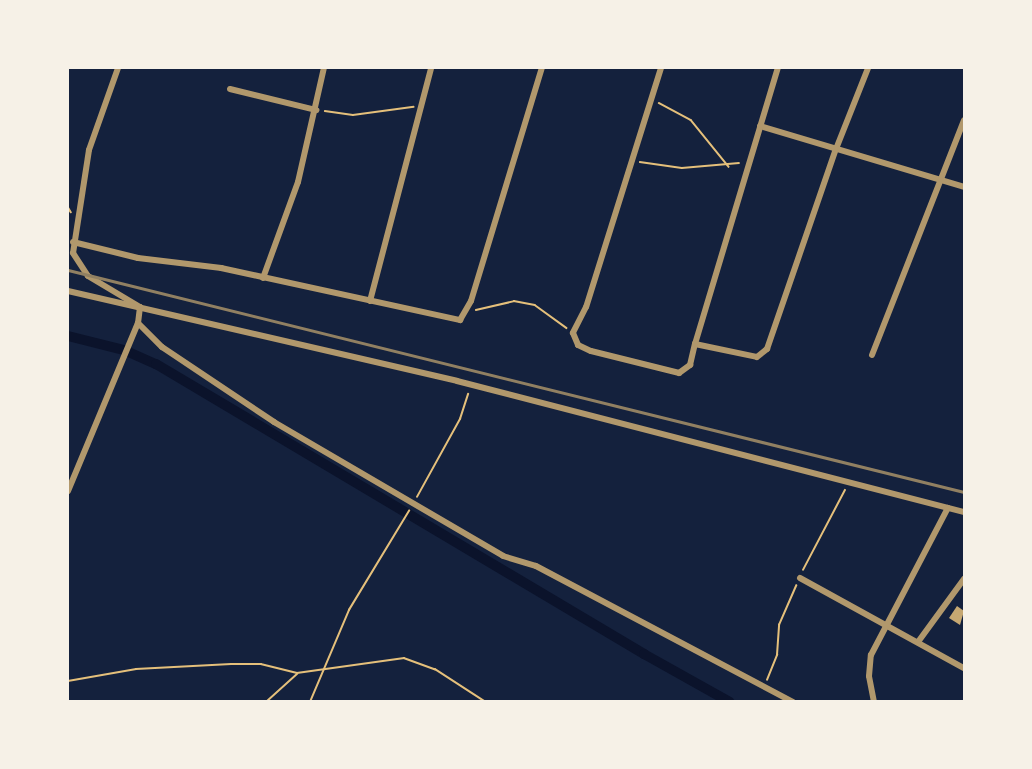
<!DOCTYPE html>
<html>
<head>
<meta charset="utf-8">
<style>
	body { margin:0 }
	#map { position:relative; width:1032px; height:769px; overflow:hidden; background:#14213d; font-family:Lato,sans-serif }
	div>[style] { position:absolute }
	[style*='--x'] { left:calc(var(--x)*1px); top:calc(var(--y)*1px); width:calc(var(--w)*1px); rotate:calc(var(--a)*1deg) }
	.canal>* { height:10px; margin:-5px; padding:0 5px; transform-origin:5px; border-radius:5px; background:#0b132b }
	.building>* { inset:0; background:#c6a872 }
	.path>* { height:1.5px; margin:-0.75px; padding:0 0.75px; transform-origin:0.75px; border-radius:0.75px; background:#e5c07b }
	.minor>* { height:6px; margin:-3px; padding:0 3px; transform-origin:3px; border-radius:3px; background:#b1986c }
	.rail>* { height:3px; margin:-1.5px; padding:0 1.5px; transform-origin:1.5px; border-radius:1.5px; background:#918062 }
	span { translate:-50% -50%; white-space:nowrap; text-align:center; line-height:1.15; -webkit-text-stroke:4.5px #f6f1e7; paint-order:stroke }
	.frame { position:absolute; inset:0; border:69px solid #f6f1e7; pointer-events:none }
</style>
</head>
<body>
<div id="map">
	<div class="canal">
		<i style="--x:68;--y:336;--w:58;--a:14"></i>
		<i style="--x:124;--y:350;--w:35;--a:24"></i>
		<i style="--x:156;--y:364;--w:568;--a:30.72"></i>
		<i style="--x:644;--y:654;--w:98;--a:29.2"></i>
	</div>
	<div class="building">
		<i style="clip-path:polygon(957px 606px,964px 611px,960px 625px,949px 618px)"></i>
	</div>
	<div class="path">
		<i style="--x:659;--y:103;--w:36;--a:28"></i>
		<i style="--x:691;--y:120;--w:60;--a:51"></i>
		<i style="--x:325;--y:111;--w:28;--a:8"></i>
		<i style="--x:353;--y:115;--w:61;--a:-7.6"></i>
		<i style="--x:640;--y:162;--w:42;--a:8.1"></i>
		<i style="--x:682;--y:168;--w:57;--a:-5"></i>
		<i style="--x:68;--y:207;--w:6;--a:59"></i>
		<i style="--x:476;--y:310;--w:39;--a:-13"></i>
		<i style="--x:514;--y:301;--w:21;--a:11"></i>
		<i style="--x:535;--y:305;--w:39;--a:36"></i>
		<i style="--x:417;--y:497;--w:89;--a:-61.1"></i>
		<i style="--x:460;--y:419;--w:26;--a:-72"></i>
		<i style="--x:803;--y:570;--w:90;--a:-62.3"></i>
		<i style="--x:767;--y:680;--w:27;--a:-68"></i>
		<i style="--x:777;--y:655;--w:30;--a:-86"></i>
		<i style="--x:779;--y:625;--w:43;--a:-66.4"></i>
		<i style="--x:68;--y:681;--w:69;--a:-10"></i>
		<i style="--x:136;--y:669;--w:95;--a:-3"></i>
		<i style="--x:231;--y:664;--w:30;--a:0"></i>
		<i style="--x:261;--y:664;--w:37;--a:14"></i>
		<i style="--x:297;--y:673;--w:108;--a:-8"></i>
		<i style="--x:404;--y:658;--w:33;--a:20"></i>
		<i style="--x:435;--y:669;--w:61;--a:32.9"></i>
		<i style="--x:266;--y:702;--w:42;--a:-42.1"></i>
		<i style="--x:310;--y:702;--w:100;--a:-67"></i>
		<i style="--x:349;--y:610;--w:116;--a:-58.8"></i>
	</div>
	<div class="minor">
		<i style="--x:118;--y:68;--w:87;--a:109.5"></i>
		<i style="--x:89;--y:150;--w:104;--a:98.8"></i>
		<i style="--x:73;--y:253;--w:27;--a:57"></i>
		<i style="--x:88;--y:276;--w:61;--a:30.8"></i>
		<i style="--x:140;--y:307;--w:16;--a:97"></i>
		<i style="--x:138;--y:323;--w:34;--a:45"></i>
		<i style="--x:162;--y:347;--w:135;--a:33.8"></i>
		<i style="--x:274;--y:422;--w:265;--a:30.3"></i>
		<i style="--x:503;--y:556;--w:34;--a:17"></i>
		<i style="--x:536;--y:566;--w:291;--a:27.9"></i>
		<i style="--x:661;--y:68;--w:250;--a:107.4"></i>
		<i style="--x:586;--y:307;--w:29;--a:117"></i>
		<i style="--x:573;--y:333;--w:13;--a:67"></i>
		<i style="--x:578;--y:345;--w:14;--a:25"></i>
		<i style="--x:591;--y:351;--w:91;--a:14"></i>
		<i style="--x:679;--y:373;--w:14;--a:-36"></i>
		<i style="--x:690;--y:365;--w:22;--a:-77"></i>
		<i style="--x:695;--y:344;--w:63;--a:11.8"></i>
		<i style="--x:757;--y:357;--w:13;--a:-39"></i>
		<i style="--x:767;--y:349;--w:212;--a:-71"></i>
		<i style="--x:836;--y:149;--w:87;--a:-68.4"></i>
		<i style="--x:230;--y:89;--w:89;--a:13.7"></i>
		<i style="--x:760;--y:126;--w:213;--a:16.6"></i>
		<i style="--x:73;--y:242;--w:67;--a:13.8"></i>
		<i style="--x:138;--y:258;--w:84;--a:6.9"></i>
		<i style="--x:221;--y:268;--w:245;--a:12.3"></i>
		<i style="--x:460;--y:320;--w:22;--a:-60"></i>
		<i style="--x:471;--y:301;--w:244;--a:-73.1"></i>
		<i style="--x:263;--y:278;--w:102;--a:-70"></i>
		<i style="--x:298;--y:182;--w:117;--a:-77.2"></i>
		<i style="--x:68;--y:291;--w:399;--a:13"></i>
		<i style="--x:457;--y:381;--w:524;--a:14.49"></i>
		<i style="--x:370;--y:301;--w:241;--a:-75.3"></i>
		<i style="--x:695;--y:344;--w:288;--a:-73.3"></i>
		<i style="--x:872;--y:355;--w:252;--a:-68.6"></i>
		<i style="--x:68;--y:491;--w:182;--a:-67.4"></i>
		<i style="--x:800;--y:578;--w:187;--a:28.8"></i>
		<i style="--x:918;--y:642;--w:78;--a:-53.9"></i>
		<i style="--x:874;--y:702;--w:26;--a:-101"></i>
		<i style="--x:869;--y:676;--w:21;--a:-85"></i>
		<i style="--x:871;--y:655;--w:166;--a:-62.4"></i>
	</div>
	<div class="rail">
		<i style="--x:68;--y:270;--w:923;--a:13.92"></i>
	</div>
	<div class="frame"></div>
</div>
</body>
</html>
